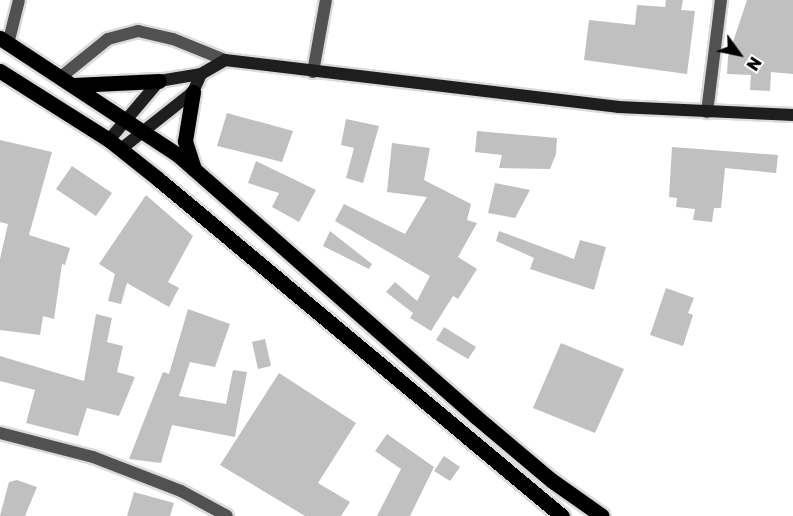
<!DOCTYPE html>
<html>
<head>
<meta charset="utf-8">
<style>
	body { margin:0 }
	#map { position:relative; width:793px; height:516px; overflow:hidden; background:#fff; font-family:"Golos Text",sans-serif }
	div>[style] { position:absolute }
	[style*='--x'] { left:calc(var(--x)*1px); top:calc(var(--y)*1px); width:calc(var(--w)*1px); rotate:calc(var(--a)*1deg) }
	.building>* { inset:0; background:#c0c0c0 }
	.roads { filter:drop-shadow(2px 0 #dbdbdb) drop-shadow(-2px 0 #dbdbdb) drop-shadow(0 2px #dbdbdb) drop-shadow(0 -2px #dbdbdb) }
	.minor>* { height:12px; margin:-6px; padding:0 6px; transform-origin:6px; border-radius:6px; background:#515151 }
	.secondary>* { height:12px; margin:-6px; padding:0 6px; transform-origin:6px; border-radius:6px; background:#1e1e1e }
	.primary>* { height:15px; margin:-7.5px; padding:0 7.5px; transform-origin:7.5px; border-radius:7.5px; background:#000 }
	span { translate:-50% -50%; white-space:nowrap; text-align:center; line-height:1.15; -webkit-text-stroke:6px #fff; paint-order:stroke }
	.north { position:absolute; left:709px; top:24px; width:60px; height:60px; -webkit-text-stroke:4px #fff; paint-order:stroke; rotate:123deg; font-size:16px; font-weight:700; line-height:24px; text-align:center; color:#000 }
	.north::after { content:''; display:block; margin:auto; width:21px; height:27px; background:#000; clip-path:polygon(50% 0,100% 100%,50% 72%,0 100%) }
</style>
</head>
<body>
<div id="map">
	<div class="building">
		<i style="clip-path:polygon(666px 0,683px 0,681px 10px,695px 11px,687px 74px,584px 60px,589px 20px,635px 25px,637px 5px,665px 7px)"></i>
		<i style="clip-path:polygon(747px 0,793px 0,793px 74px,771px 72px,770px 91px,750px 90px,751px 75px,727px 74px,728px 57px)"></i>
		<i style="clip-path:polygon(227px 113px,293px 131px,282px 162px,217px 146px)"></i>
		<i style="clip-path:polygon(346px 119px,379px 126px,363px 183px,346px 178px,354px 148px,341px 145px)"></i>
		<i style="clip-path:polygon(477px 131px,557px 138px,556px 154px,550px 169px,499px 168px,502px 155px,475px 152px)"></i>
		<i style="clip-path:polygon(0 140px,52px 152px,29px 235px,70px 248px,65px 265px,62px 264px,54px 319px,43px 316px,40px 335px,0 330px,0 259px,8px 224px,0 222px)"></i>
		<i style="clip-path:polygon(392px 143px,430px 148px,424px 180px,471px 204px,467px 220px,477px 223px,458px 257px,477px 269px,458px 299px,453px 296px,431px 331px,410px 318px,413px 313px,386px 292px,395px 282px,417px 301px,430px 276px,335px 221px,344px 204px,405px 234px,427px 197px,387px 192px)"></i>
		<i style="clip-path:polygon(672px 147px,778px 155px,776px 173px,725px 168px,721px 208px,714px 208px,712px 222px,693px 220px,695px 209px,676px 207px,677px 198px,669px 197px)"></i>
		<i style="clip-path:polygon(256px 161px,316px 190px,299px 222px,272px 207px,279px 193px,248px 183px)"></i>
		<i style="clip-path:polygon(72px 166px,112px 193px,96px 216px,56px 189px)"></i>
		<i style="clip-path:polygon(495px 183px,530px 190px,515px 218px,488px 213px)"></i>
		<i style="clip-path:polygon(146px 195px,193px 236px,168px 282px,179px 288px,169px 307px,127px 283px,121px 304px,108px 301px,115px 274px,99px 264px)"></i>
		<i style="clip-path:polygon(330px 231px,372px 264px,369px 269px,323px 246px)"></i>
		<i style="clip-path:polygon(499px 231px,574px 259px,580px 240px,606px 247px,594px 290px,530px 269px,534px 258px,496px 241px)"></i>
		<i style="clip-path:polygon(666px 288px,694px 298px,688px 313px,693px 315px,683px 346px,650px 335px)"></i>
		<i style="clip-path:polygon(188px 309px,230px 324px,215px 367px,190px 362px,179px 396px,226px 404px,233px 370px,247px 372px,235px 437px,172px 425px,161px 463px,129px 459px,163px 372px,169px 374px)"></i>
		<i style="clip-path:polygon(96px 314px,112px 318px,107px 342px,123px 346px,117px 372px,135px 377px,119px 416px,87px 408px,78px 436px,26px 423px,35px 390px,0 381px,0 356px,84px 381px)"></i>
		<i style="clip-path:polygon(444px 327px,476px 347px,468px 359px,436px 340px)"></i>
		<i style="clip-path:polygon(265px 339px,271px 366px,258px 369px,252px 342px)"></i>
		<i style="clip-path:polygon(561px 343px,624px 369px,595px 433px,533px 408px)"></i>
		<i style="clip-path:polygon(279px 373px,356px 423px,318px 483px,350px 502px,341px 516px,305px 516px,220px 465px)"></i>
		<i style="clip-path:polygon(387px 434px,434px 467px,410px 516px,377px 516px,401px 469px,375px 451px)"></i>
		<i style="clip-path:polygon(444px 456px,460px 467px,450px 481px,434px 471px)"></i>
		<i style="clip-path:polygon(17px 480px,37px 487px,25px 516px,0 516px,9px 482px)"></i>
		<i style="clip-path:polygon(134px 492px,174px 503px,170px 516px,127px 516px)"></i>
	</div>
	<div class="roads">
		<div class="minor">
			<i style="--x:8;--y:44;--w:45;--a:-76"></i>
			<i style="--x:313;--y:72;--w:73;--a:-79.8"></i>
			<i style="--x:61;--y:77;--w:60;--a:-39"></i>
			<i style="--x:108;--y:39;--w:31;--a:-15"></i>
			<i style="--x:138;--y:31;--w:36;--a:13"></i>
			<i style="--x:173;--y:39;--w:56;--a:22"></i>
			<i style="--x:707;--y:112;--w:113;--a:-82.9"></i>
			<i style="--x:0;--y:433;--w:96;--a:14.5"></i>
			<i style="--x:93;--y:457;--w:94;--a:21.1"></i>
			<i style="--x:181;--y:491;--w:52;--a:28.5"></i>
		</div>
		<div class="secondary">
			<i style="--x:109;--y:140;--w:77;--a:-49.7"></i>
			<i style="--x:159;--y:81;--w:43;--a:-9.5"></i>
			<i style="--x:201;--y:74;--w:28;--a:-30"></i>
			<i style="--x:225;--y:60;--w:397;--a:6.8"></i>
			<i style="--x:619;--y:107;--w:174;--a:2.6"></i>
			<i style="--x:121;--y:149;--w:92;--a:-38.4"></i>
			<i style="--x:193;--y:92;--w:20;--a:-66"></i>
		</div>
		<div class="primary">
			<i style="--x:0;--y:38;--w:213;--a:33.3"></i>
			<i style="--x:178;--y:155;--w:395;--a:41.3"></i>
			<i style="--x:475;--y:416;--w:99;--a:40.1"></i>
			<i style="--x:551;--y:480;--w:62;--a:35.2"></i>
			<i style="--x:0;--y:71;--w:129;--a:32.3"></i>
			<i style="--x:109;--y:140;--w:63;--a:38.5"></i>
			<i style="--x:158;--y:179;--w:526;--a:39.83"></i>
			<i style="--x:73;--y:85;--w:86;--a:-2.7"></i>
			<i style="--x:193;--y:92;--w:50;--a:99.3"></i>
			<i style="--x:185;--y:141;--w:29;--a:72"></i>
		</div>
	</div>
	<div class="north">N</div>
</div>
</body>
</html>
